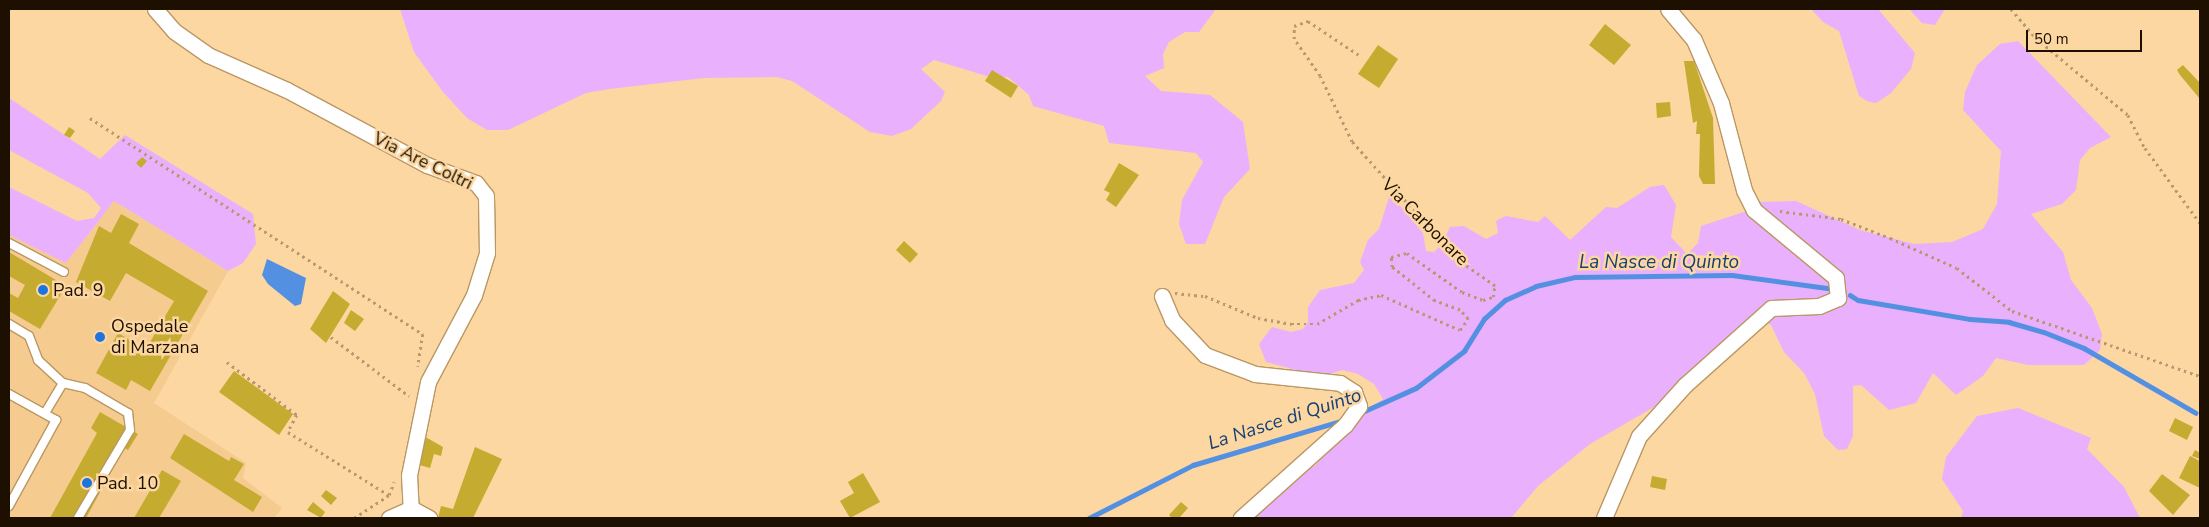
<!DOCTYPE html>
<html>
<head>
<meta charset="utf-8">
<style>
	body { margin:0 }
	#map { position:relative; width:2209px; height:527px; overflow:hidden; background:#fcd7a1; font-family:"Nunito Sans",sans-serif }
	div>[style] { position:absolute }
	[style*='--x'] { left:calc(var(--x)*1px); top:calc(var(--y)*1px); width:calc(var(--w)*1px); rotate:calc(var(--a)*1deg) }
	.built>* { inset:0; background:#f5cb8f }
	.green>* { inset:0; background:#e8b0fd }
	.water>* { inset:0; background:#5490e2 }
	.stream>* { height:4.5px; margin:-2.25px; padding:0 2.25px; transform-origin:2.25px; border-radius:2.25px; background:#5490e2 }
	.building>* { inset:0; background:#c5ab30 }
	.path>* { height:2.5px; margin-top:-1.25px; transform-origin:0; background:repeating-linear-gradient(90deg,#b7996f 0 2.5px,transparent 0 6.5px) }
	.roads { filter:drop-shadow(1px 0 #ba9763) drop-shadow(-1px 0 #ba9763) drop-shadow(0 1px #ba9763) drop-shadow(0 -1px #ba9763) }
	.service>* { height:8px; margin:-4px; padding:0 4px; transform-origin:4px; border-radius:4px; background:#fff }
	.minor>* { height:15px; margin:-7.5px; padding:0 7.5px; transform-origin:7.5px; border-radius:7.5px; background:#fff }
	.dots>* { width:14px; height:14px; translate:-50% -50%; box-sizing:border-box; border:2px solid #fcd7a1; border-radius:50% }
	span { translate:-50% -50%; white-space:nowrap; text-align:center; line-height:1.15; -webkit-text-stroke:5px #fcd7a1; paint-order:stroke }
	.street-label { font-size:18px; color:#1d1000 }
	.poi-label { font-size:18px; color:#1d1000 }
	.left { translate:0 -50%; text-align:left }
	.water-label { font-size:19px; color:#184074; font-style:italic }
	.frame { position:absolute; inset:0; border:10px solid #1d1000; pointer-events:none }
	.scale { position:absolute; left:2026px; top:30px; width:116px; height:22px; box-sizing:border-box; border:2px solid #1d1000; border-top:0; padding-left:6px; font-size:15px; line-height:18px; white-space:nowrap; color:#1d1000; -webkit-text-stroke:4px #fcd7a1; paint-order:stroke }
</style>
</head>
<body>
<div id="map">
	<div class="built">
		<i style="clip-path:polygon(114px 201px,228px 271px,154px 403px,246px 463px,243px 478px,282px 508px,274px 518px,9px 518px,9px 235px,66px 263px)"></i>
	</div>
	<div class="green">
		<i style="clip-path:polygon(400px 9px,1216px 9px,1199px 32px,1185px 32px,1169px 42px,1163px 54px,1164px 68px,1145px 76px,1161px 91px,1210px 95px,1243px 122px,1250px 169px,1224px 197px,1205px 244px,1186px 244px,1179px 224px,1182px 200px,1203px 162px,1196px 153px,1109px 143px,1104px 126px,1033px 106px,1029px 95px,1008px 77px,990px 77px,934px 60px,921px 69px,945px 92px,941px 101px,911px 129px,892px 136px,870px 132px,792px 81px,777px 77px,704px 78px,609px 89px,586px 93px,508px 130px,487px 130px,467px 118px,443px 92px,414px 52px)"></i>
		<i style="clip-path:polygon(1811px 9px,1878px 9px,1915px 53px,1911px 69px,1891px 93px,1876px 103px,1867px 101px,1859px 96px,1839px 31px,1823px 22px)"></i>
		<i style="clip-path:polygon(1909px 9px,1945px 9px,1935px 25px,1922px 23px)"></i>
		<i style="clip-path:polygon(2018px 41px,2111px 137px,2090px 148px,2080px 160px,2076px 190px,2062px 204px,2031px 214px,2063px 252px,2071px 280px,2092px 308px,2102px 334px,2100px 350px,2084px 365px,2028px 365px,1996px 358px,1983px 376px,1956px 395px,1933px 373px,1916px 403px,1889px 410px,1861px 385px,1853px 386px,1853px 436px,1847px 449px,1838px 450px,1824px 436px,1815px 394px,1804px 373px,1784px 352px,1771px 325px,1751px 315px,1708px 363px,1654px 407px,1590px 444px,1538px 486px,1511px 518px,1245px 518px,1292px 475px,1315px 466px,1345px 428px,1383px 399px,1374px 384px,1358px 374px,1342px 370px,1322px 377px,1266px 362px,1259px 344px,1272px 327px,1291px 332px,1303px 329px,1308px 322px,1308px 307px,1320px 290px,1354px 283px,1364px 270px,1360px 262px,1368px 240px,1379px 229px,1390px 194px,1423px 233px,1426px 251px,1434px 252px,1442px 244px,1450px 227px,1464px 226px,1486px 239px,1498px 233px,1496px 221px,1506px 216px,1538px 222px,1545px 216px,1570px 240px,1606px 207px,1617px 208px,1650px 187px,1664px 185px,1676px 205px,1671px 237px,1687px 254px,1698px 243px,1701px 226px,1747px 211px,1757px 202px,1796px 201px,1860px 230px,1914px 244px,1952px 242px,1983px 229px,1997px 204px,2001px 151px,1963px 110px,1965px 92px,1977px 65px,2000px 44px)"></i>
		<i style="clip-path:polygon(9px 98px,100px 159px,125px 135px,253px 214px,256px 244px,243px 263px,228px 271px,114px 201px,66px 263px,9px 235px,9px 187px,77px 221px,94px 218px,101px 208px,88px 193px,9px 150px)"></i>
		<i style="clip-path:polygon(2018px 408px,2091px 438px,2087px 449px,2124px 487px,2140px 518px,1961px 518px,1963px 511px,1942px 479px,1946px 457px,1977px 416px)"></i>
	</div>
	<div class="water">
		<i style="clip-path:polygon(267px 259px,306px 278px,301px 304px,295px 306px,268px 284px,262px 275px)"></i>
	</div>
	<div class="stream">
		<i style="--x:1850;--y:295;--w:9;--a:32"></i>
		<i style="--x:1858;--y:300;--w:114;--a:9.6"></i>
		<i style="--x:1970;--y:319;--w:39;--a:4"></i>
		<i style="--x:2009;--y:322;--w:36;--a:16"></i>
		<i style="--x:2044;--y:332;--w:43;--a:21.8"></i>
		<i style="--x:2084;--y:348;--w:129;--a:30.1"></i>
		<i style="--x:1360;--y:413;--w:61;--a:-24.1"></i>
		<i style="--x:1416;--y:388;--w:61;--a:-37.6"></i>
		<i style="--x:1464;--y:351;--w:38;--a:-58"></i>
		<i style="--x:1484;--y:319;--w:28;--a:-42"></i>
		<i style="--x:1505;--y:300;--w:34;--a:-24"></i>
		<i style="--x:1536;--y:286;--w:40;--a:-13"></i>
		<i style="--x:1575;--y:277;--w:157;--a:-0.7"></i>
		<i style="--x:1732;--y:275;--w:103;--a:7.8"></i>
		<i style="--x:1089;--y:518;--w:117;--a:-27"></i>
		<i style="--x:1193;--y:465;--w:154;--a:-16.6"></i>
	</div>
	<div class="building">
		<i style="clip-path:polygon(1605px 24px,1631px 45px,1614px 65px,1589px 45px)"></i>
		<i style="clip-path:polygon(1378px 45px,1398px 59px,1379px 88px,1358px 74px)"></i>
		<i style="clip-path:polygon(1684px 61px,1694px 61px,1713px 118px,1715px 184px,1703px 184px,1699px 176px,1700px 134px,1696px 134px,1697px 121px,1693px 123px)"></i>
		<i style="clip-path:polygon(2183px 65px,2200px 83px,2200px 99px,2180px 75px,2177px 70px)"></i>
		<i style="clip-path:polygon(992px 70px,1018px 86px,1011px 98px,985px 81px)"></i>
		<i style="clip-path:polygon(1670px 102px,1671px 116px,1657px 118px,1656px 103px)"></i>
		<i style="clip-path:polygon(69px 127px,75px 131px,70px 138px,64px 135px)"></i>
		<i style="clip-path:polygon(142px 157px,147px 161px,141px 168px,136px 163px)"></i>
		<i style="clip-path:polygon(1119px 163px,1139px 175px,1116px 207px,1106px 200px,1110px 193px,1104px 190px)"></i>
		<i style="clip-path:polygon(121px 214px,139px 224px,129px 243px,208px 291px,150px 391px,131px 380px,126px 390px,96px 373px,118px 333px,146px 349px,174px 301px,126px 273px,110px 301px,76px 282px,99px 226px,111px 233px)"></i>
		<i style="clip-path:polygon(904px 241px,918px 254px,910px 263px,896px 250px)"></i>
		<i style="clip-path:polygon(9px 252px,66px 286px,40px 329px,9px 311px,9px 293px,18px 298px,25px 285px,9px 276px)"></i>
		<i style="clip-path:polygon(333px 291px,350px 304px,326px 343px,310px 329px)"></i>
		<i style="clip-path:polygon(351px 310px,364px 319px,355px 331px,344px 323px)"></i>
		<i style="clip-path:polygon(234px 371px,293px 414px,279px 435px,219px 392px)"></i>
		<i style="clip-path:polygon(100px 412px,138px 434px,128px 450px,124px 448px,86px 518px,50px 518px,97px 433px,91px 428px)"></i>
		<i style="clip-path:polygon(2175px 418px,2193px 427px,2187px 440px,2169px 431px)"></i>
		<i style="clip-path:polygon(184px 434px,229px 461px,231px 457px,244px 464px,234px 480px,262px 497px,253px 512px,170px 458px)"></i>
		<i style="clip-path:polygon(422px 435px,443px 447px,441px 456px,434px 454px,430px 468px,416px 464px)"></i>
		<i style="clip-path:polygon(475px 447px,502px 459px,473px 518px,438px 518px,441px 506px,453px 509px)"></i>
		<i style="clip-path:polygon(2195px 450px,2200px 453px,2200px 459px,2192px 456px)"></i>
		<i style="clip-path:polygon(2190px 456px,2200px 461px,2200px 488px,2179px 478px)"></i>
		<i style="clip-path:polygon(162px 470px,181px 481px,159px 518px,134px 518px)"></i>
		<i style="clip-path:polygon(863px 473px,880px 502px,850px 518px,840px 501px,854px 493px,848px 482px)"></i>
		<i style="clip-path:polygon(2162px 474px,2190px 495px,2173px 515px,2149px 491px)"></i>
		<i style="clip-path:polygon(1652px 476px,1667px 479px,1665px 490px,1650px 487px)"></i>
		<i style="clip-path:polygon(326px 490px,337px 498px,331px 505px,321px 496px)"></i>
		<i style="clip-path:polygon(313px 502px,325px 512px,321px 518px,307px 510px)"></i>
		<i style="clip-path:polygon(1181px 502px,1188px 508px,1179px 518px,1172px 518px,1169px 515px)"></i>
	</div>
	<div class="path">
		<i style="--x:2011;--y:9;--w:38;--a:49"></i>
		<i style="--x:2036;--y:38;--w:120;--a:39.9"></i>
		<i style="--x:2128;--y:115;--w:37;--a:63"></i>
		<i style="--x:2145;--y:148;--w:93;--a:53.7"></i>
		<i style="--x:90;--y:118;--w:397;--a:33"></i>
		<i style="--x:423;--y:334;--w:33;--a:99"></i>
		<i style="--x:1780;--y:211;--w:62;--a:7.5"></i>
		<i style="--x:1841;--y:219;--w:53;--a:21.2"></i>
		<i style="--x:1890;--y:238;--w:73;--a:24.1"></i>
		<i style="--x:1957;--y:268;--w:70;--a:38"></i>
		<i style="--x:2012;--y:311;--w:199;--a:19.1"></i>
		<i style="--x:1175;--y:293;--w:30;--a:6"></i>
		<i style="--x:1205;--y:296;--w:57;--a:22.5"></i>
		<i style="--x:1258;--y:318;--w:34;--a:10"></i>
		<i style="--x:1291;--y:324;--w:26;--a:0"></i>
		<i style="--x:1317;--y:324;--w:48;--a:-30.3"></i>
		<i style="--x:1358;--y:300;--w:24;--a:-12"></i>
		<i style="--x:1381;--y:295;--w:86;--a:23.9"></i>
		<i style="--x:1460;--y:330;--w:14;--a:-54"></i>
		<i style="--x:1468;--y:319;--w:12;--a:-132"></i>
		<i style="--x:1460;--y:310;--w:27;--a:-160"></i>
		<i style="--x:1435;--y:301;--w:55;--a:-141.7"></i>
		<i style="--x:1392;--y:267;--w:10;--a:-96"></i>
		<i style="--x:1391;--y:257;--w:16;--a:-14"></i>
		<i style="--x:1407;--y:253;--w:67;--a:35.3"></i>
		<i style="--x:1462;--y:292;--w:22;--a:21"></i>
		<i style="--x:1483;--y:300;--w:10;--a:-17"></i>
		<i style="--x:1493;--y:297;--w:11;--a:-80"></i>
		<i style="--x:1495;--y:286;--w:45;--a:-144.9"></i>
		<i style="--x:1458;--y:260;--w:159;--a:-131.9"></i>
		<i style="--x:1352;--y:142;--w:73;--a:-115.9"></i>
		<i style="--x:1320;--y:76;--w:45;--a:-125.1"></i>
		<i style="--x:1294;--y:39;--w:13;--a:-90"></i>
		<i style="--x:1294;--y:26;--w:15;--a:-20"></i>
		<i style="--x:1308;--y:21;--w:61;--a:33.7"></i>
		<i style="--x:331;--y:337;--w:98;--a:37.1"></i>
		<i style="--x:227;--y:362;--w:88;--a:37.1"></i>
		<i style="--x:297;--y:415;--w:19;--a:118"></i>
		<i style="--x:288;--y:432;--w:119;--a:32"></i>
		<i style="--x:354;--y:518;--w:42;--a:-33.3"></i>
		<i style="--x:389;--y:495;--w:14;--a:-69"></i>
	</div>
	<div class="roads">
		<div class="service">
			<i style="--x:9;--y:243;--w:62;--a:27.8"></i>
			<i style="--x:9;--y:324;--w:23;--a:31"></i>
			<i style="--x:29;--y:336;--w:26;--a:69"></i>
			<i style="--x:38;--y:360;--w:34;--a:43"></i>
			<i style="--x:9;--y:394;--w:54;--a:29"></i>
			<i style="--x:56;--y:420;--w:98;--a:118.7"></i>
			<i style="--x:45;--y:413;--w:35;--a:-59"></i>
			<i style="--x:63;--y:383;--w:23;--a:13"></i>
			<i style="--x:85;--y:388;--w:50;--a:30.2"></i>
			<i style="--x:128;--y:413;--w:17;--a:83"></i>
			<i style="--x:130;--y:430;--w:102;--a:120.6"></i>
		</div>
		<div class="minor">
			<i style="--x:155;--y:9;--w:29;--a:49"></i>
			<i style="--x:174;--y:31;--w:42;--a:35.2"></i>
			<i style="--x:208;--y:55;--w:86;--a:23.9"></i>
			<i style="--x:287;--y:90;--w:159;--a:28.2"></i>
			<i style="--x:427;--y:165;--w:52;--a:20.2"></i>
			<i style="--x:476;--y:183;--w:16;--a:52"></i>
			<i style="--x:486;--y:196;--w:57;--a:89"></i>
			<i style="--x:487;--y:253;--w:44;--a:107.2"></i>
			<i style="--x:474;--y:295;--w:98;--a:117.9"></i>
			<i style="--x:428;--y:382;--w:95;--a:101.5"></i>
			<i style="--x:409;--y:475;--w:33;--a:87"></i>
			<i style="--x:1162;--y:296;--w:26;--a:67"></i>
			<i style="--x:1172;--y:320;--w:48;--a:46.7"></i>
			<i style="--x:1205;--y:355;--w:53;--a:20.8"></i>
			<i style="--x:1255;--y:374;--w:85;--a:6"></i>
			<i style="--x:1340;--y:383;--w:17;--a:33"></i>
			<i style="--x:1354;--y:392;--w:15;--a:70"></i>
			<i style="--x:1359;--y:406;--w:24;--a:126"></i>
			<i style="--x:1345;--y:425;--w:140;--a:138.2"></i>
			<i style="--x:389;--y:518;--w:24;--a:-24"></i>
			<i style="--x:411;--y:508;--w:21;--a:29"></i>
			<i style="--x:1604;--y:518;--w:89;--a:-66.9"></i>
			<i style="--x:1639;--y:436;--w:69;--a:-48"></i>
			<i style="--x:1685;--y:385;--w:115;--a:-41.8"></i>
			<i style="--x:1771;--y:308;--w:48;--a:-2.4"></i>
			<i style="--x:1819;--y:306;--w:21;--a:-23"></i>
			<i style="--x:1838;--y:298;--w:20;--a:-96"></i>
			<i style="--x:1836;--y:278;--w:107;--a:-140.3"></i>
			<i style="--x:1754;--y:210;--w:22;--a:-117"></i>
			<i style="--x:1744;--y:190;--w:90;--a:-104.8"></i>
			<i style="--x:1721;--y:103;--w:69;--a:-113.2"></i>
			<i style="--x:1694;--y:40;--w:40;--a:-130"></i>
		</div>
	</div>
	<div class="dots">
		<i style="left:43px;top:290px;background:#1e74de"></i>
		<i style="left:100px;top:337px;background:#1e74de"></i>
		<i style="left:87px;top:483px;background:#1e74de"></i>
	</div>
	<div class="street-label">
		<span style="left:423px;top:161px;rotate:26deg">Via Are Coltri</span>
		<span style="left:1425px;top:222px;rotate:45deg">Via Carbonare</span>
	</div>
	<div class="poi-label">
		<span class="left" style="left:53px;top:290px">Pad. 9</span>
		<span class="left" style="left:111px;top:337px">Ospedale<br>di Marzana</span>
		<span class="left" style="left:97px;top:483px">Pad. 10</span>
	</div>
	<div class="water-label">
		<span style="left:1659px;top:263px">La Nasce di Quinto</span>
		<span style="left:1285px;top:420px;rotate:-18deg">La Nasce di Quinto</span>
	</div>
	<div class="frame"></div>
	<div class="scale">50 m</div>
</div>
</body>
</html>
